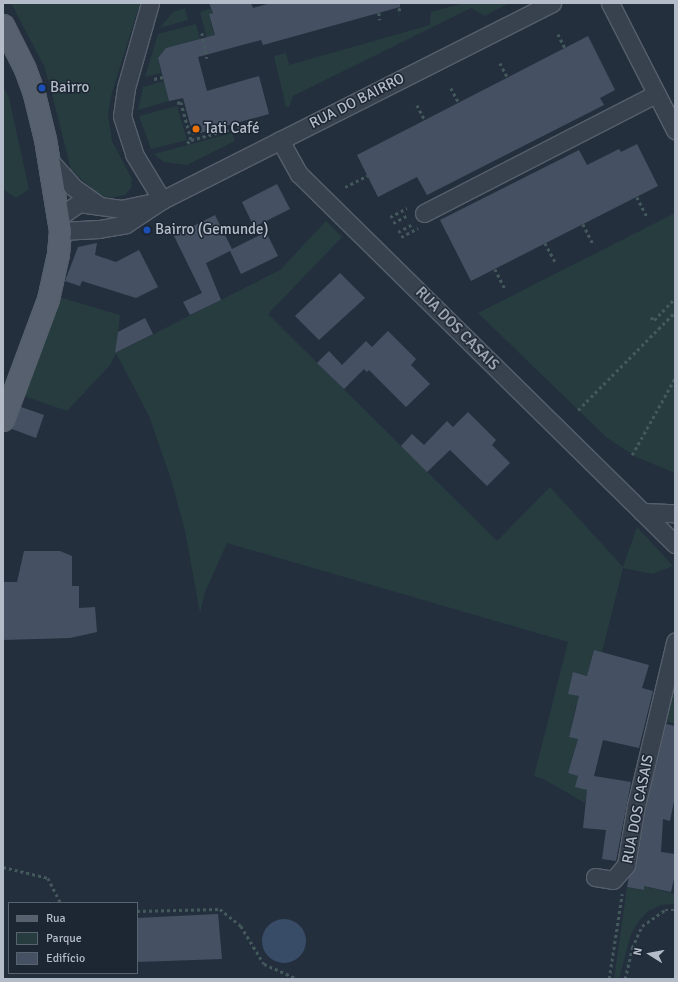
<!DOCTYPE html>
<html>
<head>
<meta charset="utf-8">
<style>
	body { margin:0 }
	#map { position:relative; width:678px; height:982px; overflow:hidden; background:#242f3e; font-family:Signika,sans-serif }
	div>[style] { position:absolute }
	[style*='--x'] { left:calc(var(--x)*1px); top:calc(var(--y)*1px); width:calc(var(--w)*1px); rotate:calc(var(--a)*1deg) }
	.green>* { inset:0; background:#263c3f }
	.water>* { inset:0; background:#394c67 }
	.round { border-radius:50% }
	.building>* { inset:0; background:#455162 }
	.path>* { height:2.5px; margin-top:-1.25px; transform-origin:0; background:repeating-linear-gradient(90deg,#44595c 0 3px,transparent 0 6px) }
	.roads { filter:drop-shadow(1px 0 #565f6c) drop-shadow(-1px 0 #565f6c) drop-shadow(0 1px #565f6c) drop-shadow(0 -1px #565f6c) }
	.minor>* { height:17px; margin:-8.5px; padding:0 8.5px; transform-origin:8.5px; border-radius:8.5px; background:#38414e }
	.major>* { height:21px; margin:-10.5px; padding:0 10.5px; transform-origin:10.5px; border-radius:10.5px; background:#56606e }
	.dots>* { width:11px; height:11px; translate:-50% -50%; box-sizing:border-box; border:2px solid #1d2633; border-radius:50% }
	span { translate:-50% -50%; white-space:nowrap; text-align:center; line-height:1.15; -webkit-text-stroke:3px #1d2633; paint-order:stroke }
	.poi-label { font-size:15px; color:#b4bcc9 }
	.left { translate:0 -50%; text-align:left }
	.street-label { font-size:15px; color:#b4bcc9 }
	.frame { position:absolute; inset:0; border:4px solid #b4bcc9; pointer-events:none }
	.legend { position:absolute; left:8px; top:902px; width:130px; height:72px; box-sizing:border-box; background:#1d2633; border:1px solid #59626f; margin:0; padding:5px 7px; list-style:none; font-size:12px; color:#b4bcc9 }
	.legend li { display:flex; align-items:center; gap:8px; height:20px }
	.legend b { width:20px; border:1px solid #59626f }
	.north { position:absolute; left:630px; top:934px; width:40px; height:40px; -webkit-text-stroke:3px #1d2633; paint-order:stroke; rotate:281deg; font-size:11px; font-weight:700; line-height:16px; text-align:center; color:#b4bcc9 }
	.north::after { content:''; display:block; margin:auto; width:14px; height:18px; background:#b4bcc9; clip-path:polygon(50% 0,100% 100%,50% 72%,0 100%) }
</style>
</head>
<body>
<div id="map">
	<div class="green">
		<i style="clip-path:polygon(11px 3px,140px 3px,111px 96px,108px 114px,112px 141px,132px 179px,131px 188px,125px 195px,109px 198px,97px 193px,71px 170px,50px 86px,44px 66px)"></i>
		<i style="clip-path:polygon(464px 3px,509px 3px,485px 16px,471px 8px,293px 96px,289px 107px,286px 107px,274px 56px,286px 53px,289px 65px,430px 25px,431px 12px)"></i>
		<i style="clip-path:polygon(185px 8px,188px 20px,160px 28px,173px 12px)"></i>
		<i style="clip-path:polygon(211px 8px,212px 13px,209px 15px,217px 43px,210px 50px,200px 12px)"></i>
		<i style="clip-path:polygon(196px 24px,200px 39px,166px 48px,158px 58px,161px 73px,145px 77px,158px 34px)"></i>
		<i style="clip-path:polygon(164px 81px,169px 101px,138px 110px,143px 87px)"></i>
		<i style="clip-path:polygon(3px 86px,9px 98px,29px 189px,16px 198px,3px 189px)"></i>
		<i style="clip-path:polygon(177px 106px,187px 140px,151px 149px,139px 116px)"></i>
		<i style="clip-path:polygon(232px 133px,235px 141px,187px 165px,164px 162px,154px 154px)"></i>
		<i style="clip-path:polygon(675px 213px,675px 473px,636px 457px,606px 437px,478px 313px)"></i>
		<i style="clip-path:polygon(326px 221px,342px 237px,268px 314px,497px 541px,550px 487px,623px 567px,637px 527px,673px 566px,652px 574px,623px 568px,602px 652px,594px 650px,587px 676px,574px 672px,569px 693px,589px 699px,576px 706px,569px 736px,578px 739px,568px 773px,578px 776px,576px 787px,587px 790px,585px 803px,545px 780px,534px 776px,568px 642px,227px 543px,205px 592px,200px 613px,185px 531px,171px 479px,149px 416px,116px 353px,110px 365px,67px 411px,24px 396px,59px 297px,120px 315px,116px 353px,280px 270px)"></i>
		<i style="clip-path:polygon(675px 682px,675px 724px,666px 721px)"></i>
		<i style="clip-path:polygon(644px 886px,675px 894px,675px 904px,661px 905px,648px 911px,639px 921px,631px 934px,619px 979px,614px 979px,627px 887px,643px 890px)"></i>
	</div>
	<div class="water">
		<i class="round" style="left:262px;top:919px;width:44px;height:44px"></i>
	</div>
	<div class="building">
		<i style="clip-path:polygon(209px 3px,251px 3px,253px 8px,271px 3px,400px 3px,400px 7px,263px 45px,261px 40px,198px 57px,207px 91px,259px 76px,269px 114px,193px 135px,183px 98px,169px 101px,158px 58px,166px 48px,215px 35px,209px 14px,213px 13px)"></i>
		<i style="clip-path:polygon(588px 36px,615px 90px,600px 98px,604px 105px,427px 195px,417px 177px,378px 197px,357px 155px)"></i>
		<i style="clip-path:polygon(637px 144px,658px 186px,471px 281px,440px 220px,579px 150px,587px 165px,619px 149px,621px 152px)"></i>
		<i style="clip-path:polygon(277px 184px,290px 209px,254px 227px,242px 202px)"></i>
		<i style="clip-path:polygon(215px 215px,232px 249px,266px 232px,278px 256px,241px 274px,230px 251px,206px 263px,221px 300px,190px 315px,183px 302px,202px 293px,174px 236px)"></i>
		<i style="clip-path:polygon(97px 243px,95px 255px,116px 262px,139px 250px,158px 287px,136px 298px,82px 281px,80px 286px,65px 281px,78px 247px)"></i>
		<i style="clip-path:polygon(340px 273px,365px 298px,319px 340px,295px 316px)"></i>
		<i style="clip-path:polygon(145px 318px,153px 334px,115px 353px,118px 332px)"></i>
		<i style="clip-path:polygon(388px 331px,416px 359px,411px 365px,430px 384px,406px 407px,369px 370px,367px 372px,364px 369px,344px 389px,317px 363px,329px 351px,342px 365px,366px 341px,372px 347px)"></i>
		<i style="clip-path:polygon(21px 407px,44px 415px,36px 438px,12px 429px)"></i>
		<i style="clip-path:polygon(468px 412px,496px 440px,492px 445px,510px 463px,487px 486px,450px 450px,427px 472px,401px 446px,412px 434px,424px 445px,447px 421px,453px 427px)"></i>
		<i style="clip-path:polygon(24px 551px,60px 551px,72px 556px,72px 586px,79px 586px,79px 608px,95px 607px,97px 632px,70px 638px,3px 640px,3px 582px,17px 582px)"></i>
		<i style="clip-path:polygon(594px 650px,649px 665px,642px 688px,653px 691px,639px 748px,603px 740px,594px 776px,631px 782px,616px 861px,602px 859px,606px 830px,583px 828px,587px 790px,575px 787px,578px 776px,568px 773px,578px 739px,569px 737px,579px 696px,568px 694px,573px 672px,587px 676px)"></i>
		<i style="clip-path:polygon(666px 724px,675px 726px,675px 796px,670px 821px,663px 819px,661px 852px,675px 854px,675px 874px,671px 892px,644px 886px,644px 890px,627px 887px,629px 877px,636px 867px,646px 808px)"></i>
		<i style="clip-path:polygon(218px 914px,222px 959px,137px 962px,137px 918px)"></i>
	</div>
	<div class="path">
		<i style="--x:399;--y:8;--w:6;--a:72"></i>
		<i style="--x:379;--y:13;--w:7;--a:82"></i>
		<i style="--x:202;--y:33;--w:26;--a:79"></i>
		<i style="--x:558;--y:34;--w:16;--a:63"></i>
		<i style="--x:500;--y:63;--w:17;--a:62"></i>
		<i style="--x:154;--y:79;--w:9;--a:-13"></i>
		<i style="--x:451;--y:88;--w:17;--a:62"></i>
		<i style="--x:177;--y:103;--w:4;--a:-14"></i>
		<i style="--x:181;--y:102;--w:39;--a:75"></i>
		<i style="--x:191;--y:140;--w:50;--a:-15.2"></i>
		<i style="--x:239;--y:127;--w:4;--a:76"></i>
		<i style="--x:417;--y:105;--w:17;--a:62"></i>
		<i style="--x:187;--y:143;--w:5;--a:-37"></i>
		<i style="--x:345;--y:187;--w:25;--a:-27"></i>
		<i style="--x:637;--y:197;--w:22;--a:63"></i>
		<i style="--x:390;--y:217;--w:19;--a:-28"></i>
		<i style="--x:393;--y:223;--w:17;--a:-28"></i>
		<i style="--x:583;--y:224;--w:22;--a:63"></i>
		<i style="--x:398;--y:232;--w:17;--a:-28"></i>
		<i style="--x:401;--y:237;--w:19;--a:-28"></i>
		<i style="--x:545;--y:243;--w:23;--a:61"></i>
		<i style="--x:495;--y:269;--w:22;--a:63"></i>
		<i style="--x:651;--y:317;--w:4;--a:45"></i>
		<i style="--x:654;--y:320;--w:30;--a:-46"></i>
		<i style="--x:578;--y:410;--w:138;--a:-45.3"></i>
		<i style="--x:632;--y:455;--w:88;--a:-60.8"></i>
		<i style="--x:3;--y:867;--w:46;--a:13.7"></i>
		<i style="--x:48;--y:878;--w:28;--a:63"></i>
		<i style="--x:137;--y:911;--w:83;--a:-1.4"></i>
		<i style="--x:220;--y:909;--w:27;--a:39"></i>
		<i style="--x:241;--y:926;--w:44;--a:58.8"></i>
		<i style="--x:264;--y:964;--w:36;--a:24"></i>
		<i style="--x:609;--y:979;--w:86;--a:-81.3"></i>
		<i style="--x:625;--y:979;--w:32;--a:-77"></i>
		<i style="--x:632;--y:948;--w:24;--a:-66"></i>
		<i style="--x:642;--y:926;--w:28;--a:-35"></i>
		<i style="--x:665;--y:910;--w:10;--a:0"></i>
	</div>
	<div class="roads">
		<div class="minor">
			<i style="--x:150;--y:3;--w:88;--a:105.8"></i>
			<i style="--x:126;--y:88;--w:28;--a:98"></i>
			<i style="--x:122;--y:116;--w:40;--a:72"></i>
			<i style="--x:134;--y:154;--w:54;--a:58.7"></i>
			<i style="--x:610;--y:3;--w:143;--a:62.9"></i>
			<i style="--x:280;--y:140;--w:39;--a:61"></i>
			<i style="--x:299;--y:174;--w:528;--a:44.54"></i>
			<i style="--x:49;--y:160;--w:36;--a:48"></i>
			<i style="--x:73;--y:187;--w:29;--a:35"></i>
			<i style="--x:424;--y:213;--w:261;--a:-27.2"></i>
			<i style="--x:59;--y:217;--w:24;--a:-35"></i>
			<i style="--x:79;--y:203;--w:42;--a:8.1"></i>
			<i style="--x:121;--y:209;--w:30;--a:-12"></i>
			<i style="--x:60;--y:231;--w:39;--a:-3"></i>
			<i style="--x:99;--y:229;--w:27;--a:-10"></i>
			<i style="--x:126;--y:224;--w:43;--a:-33.7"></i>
			<i style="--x:162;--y:200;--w:437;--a:-26.8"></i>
			<i style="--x:642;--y:512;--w:33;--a:2"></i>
			<i style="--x:595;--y:877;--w:18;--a:9"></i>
			<i style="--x:613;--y:880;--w:20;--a:-49"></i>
			<i style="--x:626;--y:865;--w:60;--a:-80.4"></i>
			<i style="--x:636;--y:806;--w:169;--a:-76.6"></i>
		</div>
		<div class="major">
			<i style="--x:3;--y:25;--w:49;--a:63.4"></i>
			<i style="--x:25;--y:69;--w:27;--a:70"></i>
			<i style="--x:34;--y:94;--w:46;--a:76.3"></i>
			<i style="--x:45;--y:139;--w:93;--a:80.7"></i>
			<i style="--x:60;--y:231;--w:23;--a:95"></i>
			<i style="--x:58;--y:254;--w:46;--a:102.5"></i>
			<i style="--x:48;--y:299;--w:129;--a:110.4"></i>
		</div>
	</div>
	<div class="dots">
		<i style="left:42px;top:88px;background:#1a4fb4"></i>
		<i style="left:196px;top:129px;background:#e8710a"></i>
		<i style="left:147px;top:230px;background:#1a4fb4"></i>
	</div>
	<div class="poi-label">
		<span class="left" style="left:50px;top:88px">Bairro</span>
		<span class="left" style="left:204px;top:129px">Tati Café</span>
		<span class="left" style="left:155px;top:230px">Bairro (Gemunde)</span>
	</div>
	<div class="street-label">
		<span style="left:357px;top:101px;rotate:-27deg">RUA DO BAIRRO</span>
		<span style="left:457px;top:329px;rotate:45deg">RUA DOS CASAIS</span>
		<span style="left:638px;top:809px;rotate:-79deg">RUA DOS CASAIS</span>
	</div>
	<div class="frame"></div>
	<ul class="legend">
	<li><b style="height:5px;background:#56606e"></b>Rua</li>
	<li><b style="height:11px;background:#263c3f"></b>Parque</li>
	<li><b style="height:11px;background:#455162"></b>Edifício</li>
	</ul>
	<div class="north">N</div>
</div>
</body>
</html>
